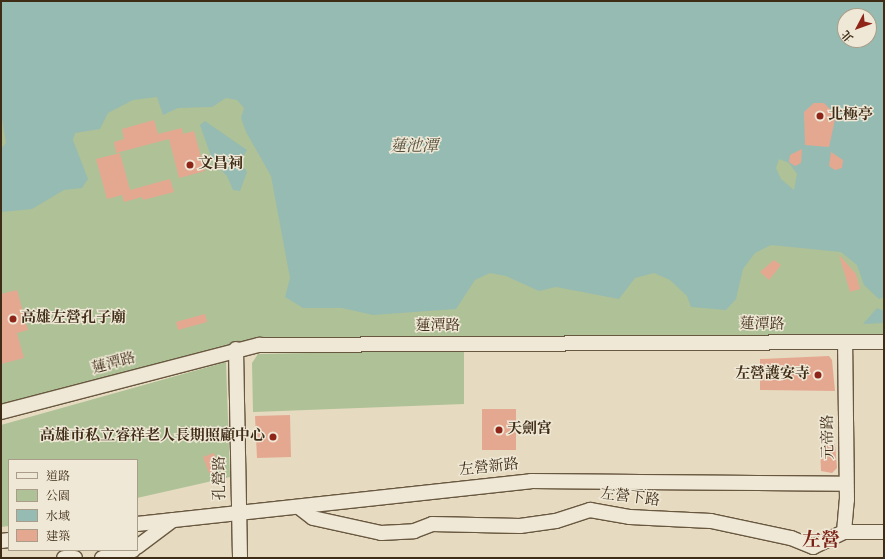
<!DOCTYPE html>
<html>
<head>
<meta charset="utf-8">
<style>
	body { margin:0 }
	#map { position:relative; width:885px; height:559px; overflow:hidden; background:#e6dbc0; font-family:Vollkorn,"Noto Serif TC",serif }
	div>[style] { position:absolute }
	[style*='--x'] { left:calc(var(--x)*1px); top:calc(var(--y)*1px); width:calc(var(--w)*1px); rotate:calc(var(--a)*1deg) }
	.green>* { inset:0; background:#afc197 }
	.water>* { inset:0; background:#96bbb2 }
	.building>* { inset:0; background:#e4a891 }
	.roads { filter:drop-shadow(1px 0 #695840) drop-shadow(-1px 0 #695840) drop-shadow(0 1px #695840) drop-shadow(0 -1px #695840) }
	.minor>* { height:14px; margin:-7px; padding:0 7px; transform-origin:7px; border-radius:7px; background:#efe8d6 }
	.dots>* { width:11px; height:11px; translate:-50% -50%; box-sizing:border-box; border:2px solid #efe8d6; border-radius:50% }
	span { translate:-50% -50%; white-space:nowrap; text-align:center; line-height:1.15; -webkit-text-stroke:3px #efe8d6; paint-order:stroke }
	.poi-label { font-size:15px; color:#3f2c16; font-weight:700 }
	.left { translate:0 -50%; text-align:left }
	.right { translate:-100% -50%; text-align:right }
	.street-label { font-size:15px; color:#3f2c16 }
	.water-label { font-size:16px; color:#55503d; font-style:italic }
	.district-label { font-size:19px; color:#7a1f14; font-weight:700 }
	.frame { position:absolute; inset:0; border:2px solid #3f2c16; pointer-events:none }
	.legend { position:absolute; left:8px; top:459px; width:130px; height:92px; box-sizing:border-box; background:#efe8d6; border:1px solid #a99d89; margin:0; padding:5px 7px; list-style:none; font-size:12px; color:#3f2c16 }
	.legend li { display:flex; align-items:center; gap:8px; height:20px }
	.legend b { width:20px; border:1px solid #a99d89 }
	.north { position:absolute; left:837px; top:8px; width:40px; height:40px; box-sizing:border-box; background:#efe8d6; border:1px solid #a99d89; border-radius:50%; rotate:229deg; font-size:11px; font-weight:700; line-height:16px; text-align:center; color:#3f2c16 }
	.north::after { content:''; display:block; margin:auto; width:14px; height:18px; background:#8f2418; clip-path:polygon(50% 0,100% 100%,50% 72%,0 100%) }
</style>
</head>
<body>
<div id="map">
	<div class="green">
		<i style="clip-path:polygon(evenodd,1px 1px,884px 1px,884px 339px,251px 341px,1px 409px,1px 1px,845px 16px,869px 16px,869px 40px,845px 40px,845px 16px)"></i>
		<i style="clip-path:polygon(464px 350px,464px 404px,253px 412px,252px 363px,258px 354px)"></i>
		<i style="clip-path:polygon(226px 362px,230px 477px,137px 498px,137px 460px,9px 460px,9px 526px,1px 527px,1px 425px)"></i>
	</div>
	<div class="water">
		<i style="clip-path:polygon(evenodd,1px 1px,884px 1px,884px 297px,879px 299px,864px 285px,857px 265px,841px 252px,771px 245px,755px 253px,743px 269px,736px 299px,726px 310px,691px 307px,687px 296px,670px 280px,654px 273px,635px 278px,619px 299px,556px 287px,539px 291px,506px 276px,490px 273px,475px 280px,456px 309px,373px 315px,342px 308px,303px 308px,285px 297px,290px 278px,271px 176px,246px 132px,241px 118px,244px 108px,237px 100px,226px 98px,212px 107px,178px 108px,163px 115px,157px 97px,133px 100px,108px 113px,100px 129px,75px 133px,73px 140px,88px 179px,82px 188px,64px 190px,32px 209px,1px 212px,1px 149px,6px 143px,1px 112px,1px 1px,845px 16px,869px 16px,869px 40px,845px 40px,845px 16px,1px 1px,779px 159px,789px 163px,797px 174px,794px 190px,781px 179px,776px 168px,779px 159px)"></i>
		<i style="clip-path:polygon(205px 121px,247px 150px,240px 162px,247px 172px,240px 191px,233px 190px,227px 176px,213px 162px,200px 125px)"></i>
		<i style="clip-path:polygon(877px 308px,884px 311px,884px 323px,863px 324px)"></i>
	</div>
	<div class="building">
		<i style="clip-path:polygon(824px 103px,836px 115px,829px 147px,805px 145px,804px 112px,814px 103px)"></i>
		<i style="clip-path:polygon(154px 120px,158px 134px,182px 128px,183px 134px,194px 131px,205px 171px,179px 178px,169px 139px,116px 153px,114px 142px,124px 139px,122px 129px)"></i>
		<i style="clip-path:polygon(802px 149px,801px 163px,795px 166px,789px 162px,790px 155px)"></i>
		<i style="clip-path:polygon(831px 152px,843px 160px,842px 168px,835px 170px,829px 166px)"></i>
		<i style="clip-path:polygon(120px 153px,130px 190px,170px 179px,174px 192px,143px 200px,142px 197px,124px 202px,122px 195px,107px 199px,96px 159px)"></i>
		<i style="clip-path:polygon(839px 255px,856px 274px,860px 289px,850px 292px)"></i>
		<i style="clip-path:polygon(774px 260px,781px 265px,769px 280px,760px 272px)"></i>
		<i style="clip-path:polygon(17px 290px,28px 330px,17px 333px,24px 358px,1px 364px,1px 294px)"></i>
		<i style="clip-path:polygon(205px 314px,207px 322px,178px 330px,176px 322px)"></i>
		<i style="clip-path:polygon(829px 356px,832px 360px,835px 391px,760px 390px,760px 359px)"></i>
		<i style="clip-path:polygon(482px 409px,516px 409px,516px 450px,482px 450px)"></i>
		<i style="clip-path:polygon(290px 415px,291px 457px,257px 458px,255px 416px)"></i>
		<i style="clip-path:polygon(835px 444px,837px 468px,832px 473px,821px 471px,820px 446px)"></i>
		<i style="clip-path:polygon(214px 453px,220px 469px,209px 473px,203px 457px)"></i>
	</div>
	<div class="roads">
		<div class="minor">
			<i style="--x:236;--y:349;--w:209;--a:88.9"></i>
			<i style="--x:1;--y:412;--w:267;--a:-14.6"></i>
			<i style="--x:259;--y:345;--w:625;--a:-0.28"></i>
			<i style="--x:300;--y:508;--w:16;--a:38"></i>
			<i style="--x:313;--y:518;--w:70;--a:12.4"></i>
			<i style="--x:381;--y:533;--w:33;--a:-3"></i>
			<i style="--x:414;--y:531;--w:19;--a:-21"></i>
			<i style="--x:432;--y:524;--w:88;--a:1.3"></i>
			<i style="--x:520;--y:526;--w:36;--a:-8"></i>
			<i style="--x:556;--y:521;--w:36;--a:-18"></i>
			<i style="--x:590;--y:510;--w:41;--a:9.9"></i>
			<i style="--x:630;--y:517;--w:81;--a:2.8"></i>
			<i style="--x:711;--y:521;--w:82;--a:12"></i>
			<i style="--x:791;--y:538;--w:24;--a:22"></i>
			<i style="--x:813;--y:547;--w:34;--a:-26"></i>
			<i style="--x:844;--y:532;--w:40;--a:0"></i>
			<i style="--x:137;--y:524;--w:396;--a:-6.2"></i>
			<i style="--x:531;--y:481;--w:315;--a:0.5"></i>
			<i style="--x:844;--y:532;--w:32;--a:-85"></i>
			<i style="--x:847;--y:500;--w:158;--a:-90.7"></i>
			<i style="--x:1;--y:541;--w:8;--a:-7"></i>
			<i style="--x:137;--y:547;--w:45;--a:-36.9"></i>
			<i style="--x:64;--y:558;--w:11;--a:0"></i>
			<i style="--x:102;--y:558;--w:32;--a:-14"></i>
		</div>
	</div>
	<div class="dots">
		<i style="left:820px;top:116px;background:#8f2418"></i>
		<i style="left:190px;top:165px;background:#8f2418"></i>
		<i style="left:13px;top:319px;background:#8f2418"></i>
		<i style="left:818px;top:375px;background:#8f2418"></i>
		<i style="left:499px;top:430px;background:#8f2418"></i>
		<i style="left:273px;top:437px;background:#8f2418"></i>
	</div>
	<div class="poi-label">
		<span class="left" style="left:828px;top:116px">北極亭</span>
		<span class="left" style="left:198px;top:165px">文昌祠</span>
		<span class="left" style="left:21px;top:319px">高雄左營孔子廟</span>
		<span class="right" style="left:810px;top:375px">左營護安寺</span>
		<span class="left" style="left:507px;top:430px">天劍宮</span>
		<span class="right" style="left:265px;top:437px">高雄市私立睿祥老人長期照顧中心</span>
	</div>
	<div class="street-label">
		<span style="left:762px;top:325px;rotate:1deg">蓮潭路</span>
		<span style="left:438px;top:327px">蓮潭路</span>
		<span style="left:114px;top:364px;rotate:-15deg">蓮潭路</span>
		<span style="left:829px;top:437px;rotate:-91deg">元帝路</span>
		<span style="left:489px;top:468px;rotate:-6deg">左營新路</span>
		<span style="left:221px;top:478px;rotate:-90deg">孔營路</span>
		<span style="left:630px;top:498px;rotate:7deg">左營下路</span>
	</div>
	<div class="water-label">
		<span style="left:414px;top:147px">蓮池潭</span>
	</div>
	<div class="district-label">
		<span style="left:821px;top:542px">左營</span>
	</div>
	<div class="frame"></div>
	<ul class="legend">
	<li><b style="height:5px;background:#efe8d6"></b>道路</li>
	<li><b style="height:11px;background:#afc197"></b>公園</li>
	<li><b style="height:11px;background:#96bbb2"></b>水域</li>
	<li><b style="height:11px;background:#e4a891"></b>建築</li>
	</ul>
	<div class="north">北</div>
</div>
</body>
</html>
